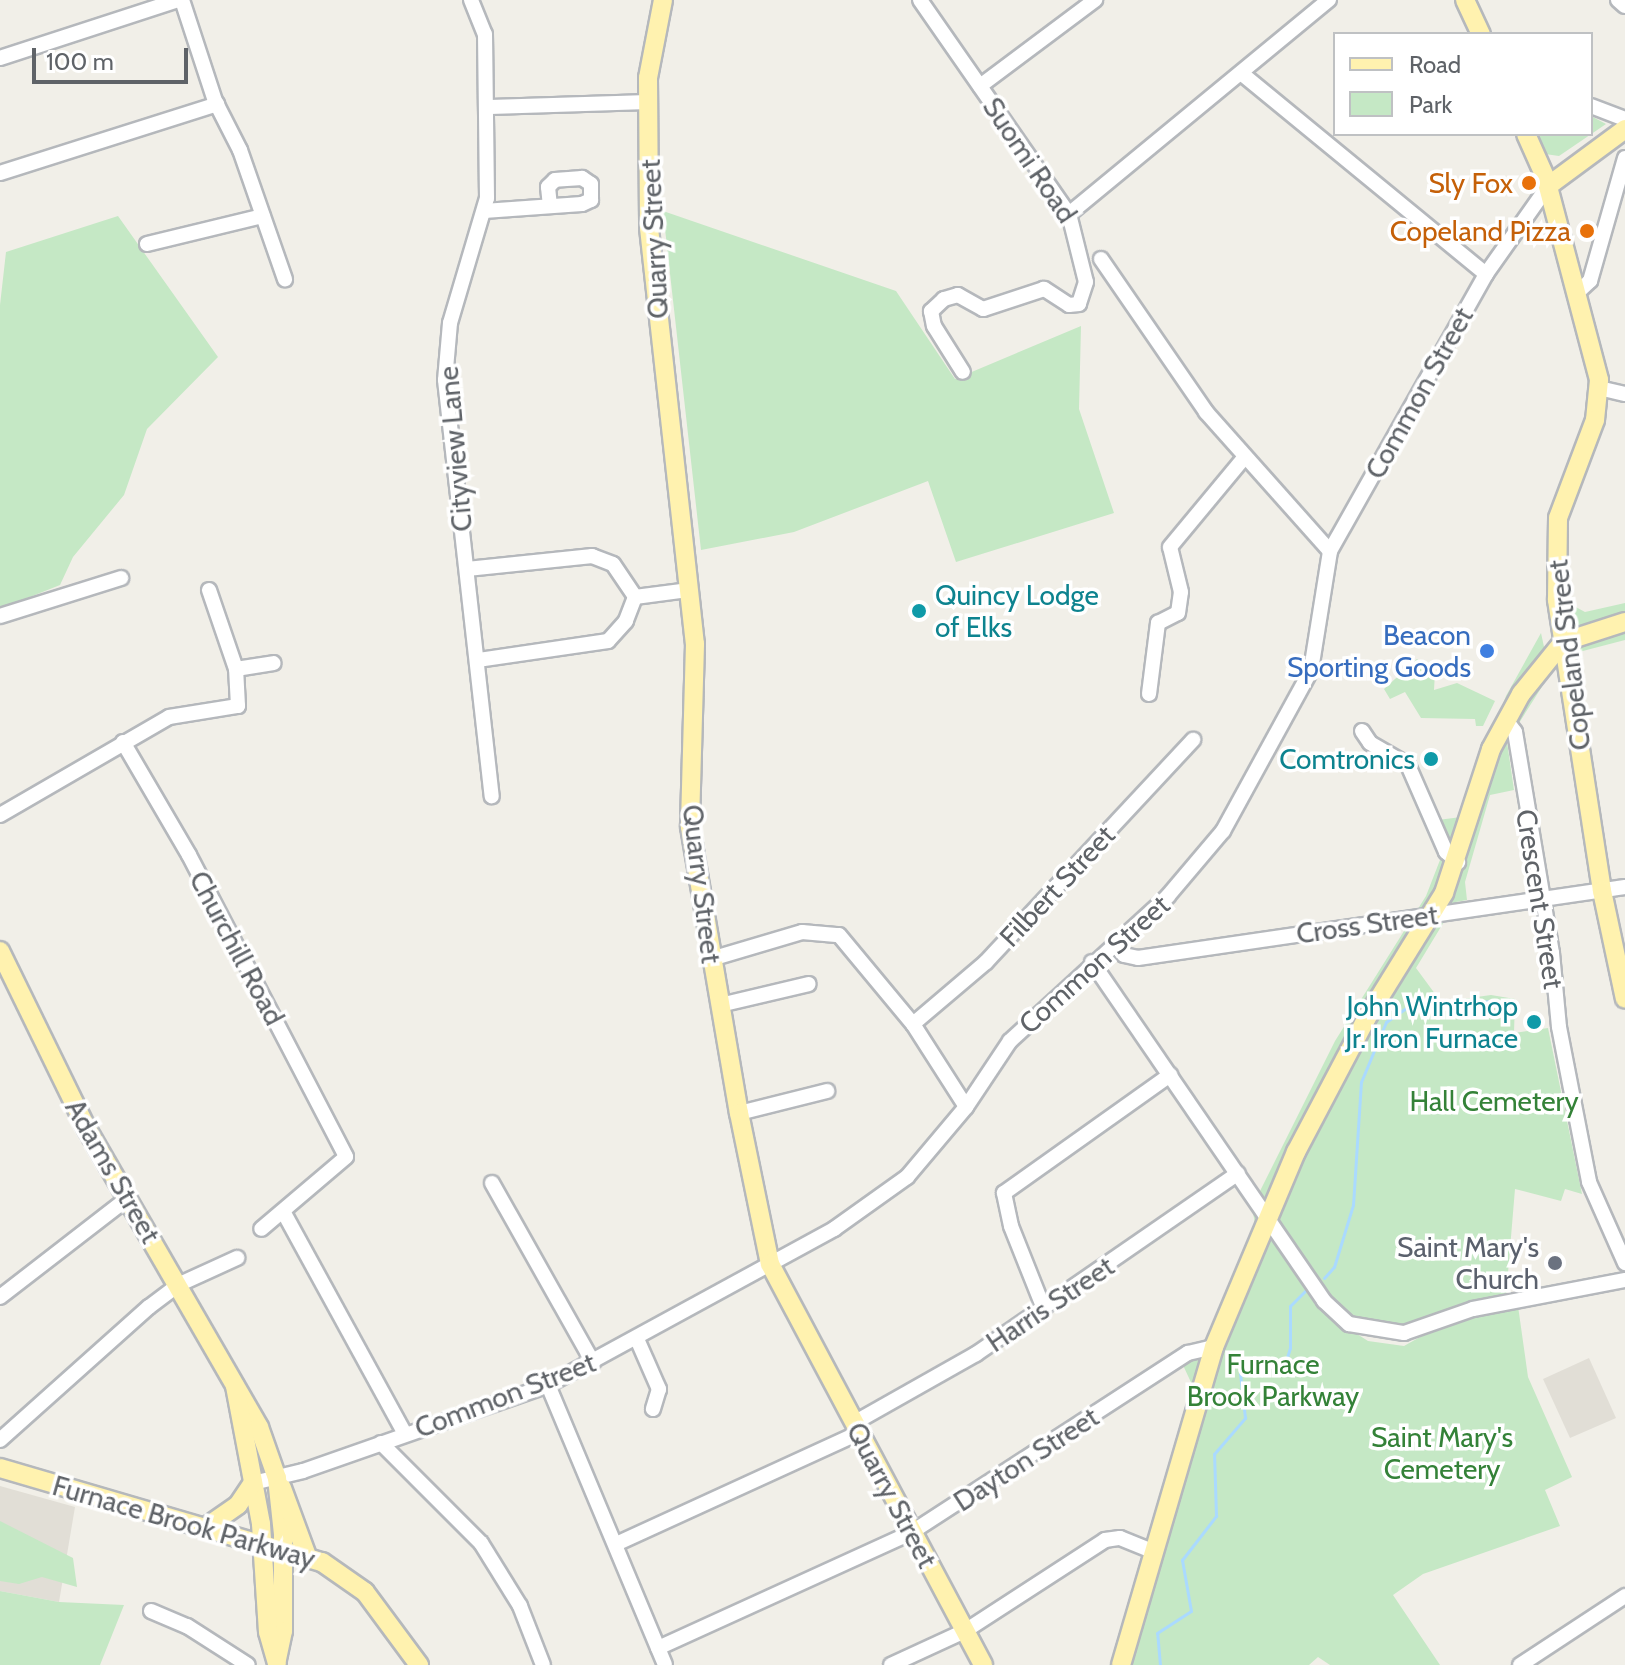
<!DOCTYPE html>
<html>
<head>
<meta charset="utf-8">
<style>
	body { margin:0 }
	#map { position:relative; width:1625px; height:1665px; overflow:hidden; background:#f1efe8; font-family:Cabin,sans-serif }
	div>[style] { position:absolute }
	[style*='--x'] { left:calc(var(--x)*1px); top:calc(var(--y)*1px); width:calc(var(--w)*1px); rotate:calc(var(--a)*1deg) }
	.education>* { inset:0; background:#e1ded6 }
	.green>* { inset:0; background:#c5e8c5 }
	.stream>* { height:3px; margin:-1.5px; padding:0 1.5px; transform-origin:1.5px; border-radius:1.5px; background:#aadaff }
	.roads { filter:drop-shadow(2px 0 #b5b8bc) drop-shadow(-2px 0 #b5b8bc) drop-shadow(0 2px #b5b8bc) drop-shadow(0 -2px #b5b8bc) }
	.minor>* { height:14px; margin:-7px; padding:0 7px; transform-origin:7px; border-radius:7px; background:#fff }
	.major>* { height:18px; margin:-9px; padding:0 9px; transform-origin:9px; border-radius:9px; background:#fff2af }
	.dots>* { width:22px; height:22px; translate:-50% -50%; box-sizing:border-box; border:4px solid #fff; border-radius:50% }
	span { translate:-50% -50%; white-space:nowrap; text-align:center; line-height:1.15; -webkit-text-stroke:7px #fff; paint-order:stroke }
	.street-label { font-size:28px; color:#5f6368 }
	.food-label { font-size:28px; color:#c56008 }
	.right { translate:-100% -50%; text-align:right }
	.culture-label { font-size:28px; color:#0d838f }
	.left { translate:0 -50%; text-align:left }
	.shop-label { font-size:28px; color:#366cbe }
	.park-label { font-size:28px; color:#348238 }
	.worship-label { font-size:28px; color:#5b616d }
	.legend { position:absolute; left:1333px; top:32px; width:260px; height:104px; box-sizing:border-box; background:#fff; border:2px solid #bfc1c3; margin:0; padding:10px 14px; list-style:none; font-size:24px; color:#5f6368 }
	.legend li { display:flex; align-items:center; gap:16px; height:40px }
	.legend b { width:40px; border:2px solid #bfc1c3 }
	.scale { position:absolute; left:32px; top:48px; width:156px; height:36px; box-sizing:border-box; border:4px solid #5f6368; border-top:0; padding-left:10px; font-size:24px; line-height:28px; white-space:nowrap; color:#5f6368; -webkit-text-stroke:6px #fff; paint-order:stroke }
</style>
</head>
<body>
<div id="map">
	<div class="education">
		<i style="clip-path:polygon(1589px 1358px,1616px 1418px,1570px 1438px,1543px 1379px)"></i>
		<i style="clip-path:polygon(0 1486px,75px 1507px,59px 1602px,0 1591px)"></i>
	</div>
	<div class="green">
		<i style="clip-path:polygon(1591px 116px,1606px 124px,1559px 156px,1545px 154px,1536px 134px,1591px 134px)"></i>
		<i style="clip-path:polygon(663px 211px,896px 291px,955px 379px,1081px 326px,1079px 409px,1114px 513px,956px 562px,928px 481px,794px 532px,701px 550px)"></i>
		<i style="clip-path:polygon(118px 216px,218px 357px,147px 429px,124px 495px,73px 557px,60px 585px,0 609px,0 305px,6px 252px)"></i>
		<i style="clip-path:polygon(1625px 603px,1625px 640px,1579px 652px,1572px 605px,1585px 612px)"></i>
		<i style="clip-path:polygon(1541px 633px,1550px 674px,1507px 742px,1514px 790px,1490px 795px,1465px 882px,1467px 900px,1456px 902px,1416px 968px,1441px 1002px,1491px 995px,1515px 999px,1514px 1033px,1548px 1028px,1582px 1194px,1565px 1189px,1561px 1201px,1515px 1189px,1506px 1297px,1444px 1310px,1409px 1325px,1357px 1319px,1332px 1299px,1324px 1313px,1368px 1341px,1404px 1346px,1445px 1323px,1518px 1306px,1528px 1377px,1572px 1477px,1545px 1490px,1560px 1526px,1423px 1574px,1393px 1595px,1440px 1665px,1330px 1665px,1318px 1657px,1309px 1665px,1126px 1665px,1202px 1406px,1182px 1363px,1219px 1327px,1256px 1227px,1252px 1209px,1261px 1189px,1335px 1041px,1426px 896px,1447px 842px,1438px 820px,1461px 817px,1506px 696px)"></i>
		<i style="clip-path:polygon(1417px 659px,1435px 672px,1434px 690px,1457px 683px,1495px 701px,1483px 726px,1476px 726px,1475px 719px,1421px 718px,1405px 692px,1390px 699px,1384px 689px)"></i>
		<i style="clip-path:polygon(0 1521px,73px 1558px,77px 1587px,42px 1577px,19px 1584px,0 1581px)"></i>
		<i style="clip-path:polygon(0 1591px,59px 1602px,124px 1605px,100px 1665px,0 1665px)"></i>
	</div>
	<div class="stream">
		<i style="--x:1324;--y:1278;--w:15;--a:-48"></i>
		<i style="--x:1334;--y:1267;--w:65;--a:-73"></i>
		<i style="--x:1353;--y:1205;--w:123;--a:-86.3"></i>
		<i style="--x:1361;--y:1082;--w:65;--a:-67.4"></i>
		<i style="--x:1386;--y:1022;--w:28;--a:-35"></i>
		<i style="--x:1409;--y:1006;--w:85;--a:-3.4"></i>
		<i style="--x:1160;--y:1665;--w:32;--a:-95"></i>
		<i style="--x:1157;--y:1633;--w:40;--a:-32.9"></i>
		<i style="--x:1191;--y:1611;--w:52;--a:-100"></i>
		<i style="--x:1182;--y:1560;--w:56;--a:-52.3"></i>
		<i style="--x:1216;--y:1516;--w:62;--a:-91.8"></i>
		<i style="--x:1214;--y:1454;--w:48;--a:-49.3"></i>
		<i style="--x:1245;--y:1418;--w:45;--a:-96.3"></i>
		<i style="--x:1240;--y:1373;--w:46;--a:-11.3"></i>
		<i style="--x:1285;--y:1364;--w:17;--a:-73"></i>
		<i style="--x:1290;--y:1348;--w:42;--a:-90"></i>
		<i style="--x:1290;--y:1306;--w:24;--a:-45"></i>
	</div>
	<div class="roads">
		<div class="minor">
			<i style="--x:182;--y:0;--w:106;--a:71.9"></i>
			<i style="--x:215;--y:101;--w:55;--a:63"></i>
			<i style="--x:240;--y:150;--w:137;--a:70.8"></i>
			<i style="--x:471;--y:0;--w:37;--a:68"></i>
			<i style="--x:485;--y:34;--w:164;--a:89.3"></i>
			<i style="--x:487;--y:198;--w:130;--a:106.5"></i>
			<i style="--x:450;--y:323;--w:57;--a:95"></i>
			<i style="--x:445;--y:380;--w:419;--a:83.6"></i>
			<i style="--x:920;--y:0;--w:261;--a:55.2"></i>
			<i style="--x:1069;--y:214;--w:70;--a:76"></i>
			<i style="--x:1086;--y:282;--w:23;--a:108"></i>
			<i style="--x:1079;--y:304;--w:10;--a:174"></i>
			<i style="--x:1069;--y:305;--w:30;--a:-147"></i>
			<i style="--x:1044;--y:289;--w:64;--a:161.8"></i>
			<i style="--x:983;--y:309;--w:29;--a:-151"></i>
			<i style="--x:958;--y:295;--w:15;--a:164"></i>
			<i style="--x:944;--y:299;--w:18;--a:137"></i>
			<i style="--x:931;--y:311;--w:15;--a:79"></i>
			<i style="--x:934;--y:326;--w:54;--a:57.8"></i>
			<i style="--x:1618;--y:0;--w:9;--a:41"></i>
			<i style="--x:0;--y:58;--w:187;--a:-18"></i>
			<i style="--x:1241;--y:73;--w:317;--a:39.4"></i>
			<i style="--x:980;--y:86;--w:144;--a:-36.8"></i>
			<i style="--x:1591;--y:106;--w:36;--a:21"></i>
			<i style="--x:489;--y:107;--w:160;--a:-1.8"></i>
			<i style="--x:0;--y:173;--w:228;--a:-17.6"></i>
			<i style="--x:484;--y:211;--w:98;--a:-4.1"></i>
			<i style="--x:582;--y:204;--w:10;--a:-24"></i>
			<i style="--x:591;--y:200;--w:16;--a:-90"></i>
			<i style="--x:591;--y:184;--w:11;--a:-146"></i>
			<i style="--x:582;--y:178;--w:27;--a:176"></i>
			<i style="--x:555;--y:180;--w:10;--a:135"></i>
			<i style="--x:548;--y:187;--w:19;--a:84"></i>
			<i style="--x:1069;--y:214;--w:337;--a:-39.5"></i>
			<i style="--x:147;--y:244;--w:119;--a:-13.6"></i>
			<i style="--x:1101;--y:259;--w:186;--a:55.5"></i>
			<i style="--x:1206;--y:412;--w:186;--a:48.3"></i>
			<i style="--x:1577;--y:293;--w:18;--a:-43"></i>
			<i style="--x:1590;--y:281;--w:128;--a:-74.1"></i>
			<i style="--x:1599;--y:388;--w:27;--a:13"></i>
			<i style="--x:467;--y:569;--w:126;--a:-5.9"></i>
			<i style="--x:592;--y:556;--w:22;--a:21"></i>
			<i style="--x:613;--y:564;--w:40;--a:56"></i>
			<i style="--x:635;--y:597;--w:26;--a:111"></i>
			<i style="--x:626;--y:621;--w:27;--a:132"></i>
			<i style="--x:608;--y:641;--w:132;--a:171.7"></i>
			<i style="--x:209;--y:590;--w:83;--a:71.1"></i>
			<i style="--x:236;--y:669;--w:38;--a:-9"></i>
			<i style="--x:635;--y:597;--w:53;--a:-7.5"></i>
			<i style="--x:0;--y:616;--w:127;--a:-17.4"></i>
			<i style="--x:1149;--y:694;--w:72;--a:-82.8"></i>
			<i style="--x:1158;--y:623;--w:22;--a:-27"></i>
			<i style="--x:1178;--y:613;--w:21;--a:-82"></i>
			<i style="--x:1181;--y:592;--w:46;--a:-103.7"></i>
			<i style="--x:1170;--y:547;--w:116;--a:-50.3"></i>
			<i style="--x:1506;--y:720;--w:15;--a:53"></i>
			<i style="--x:1515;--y:732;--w:224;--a:80.5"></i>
			<i style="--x:1552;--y:953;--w:74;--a:84.6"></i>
			<i style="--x:1559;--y:1027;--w:158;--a:79"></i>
			<i style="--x:1589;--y:1182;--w:89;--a:66"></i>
			<i style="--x:1362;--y:731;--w:14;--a:56"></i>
			<i style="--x:1370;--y:743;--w:44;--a:30.1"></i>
			<i style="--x:1408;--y:765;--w:95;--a:66.4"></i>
			<i style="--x:1446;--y:852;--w:16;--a:40"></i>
			<i style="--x:123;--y:742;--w:131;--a:59.7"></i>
			<i style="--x:189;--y:855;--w:340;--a:62.5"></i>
			<i style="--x:346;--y:1157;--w:111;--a:139.7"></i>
			<i style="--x:0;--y:815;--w:195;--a:-30.1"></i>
			<i style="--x:169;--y:717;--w:70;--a:-9.1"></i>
			<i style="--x:238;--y:706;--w:37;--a:-93"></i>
			<i style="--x:1115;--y:944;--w:14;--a:51"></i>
			<i style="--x:1124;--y:955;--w:14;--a:12"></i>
			<i style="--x:1138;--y:958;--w:492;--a:-8.3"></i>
			<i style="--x:711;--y:959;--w:95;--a:-16.5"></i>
			<i style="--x:802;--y:932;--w:37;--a:5"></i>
			<i style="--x:839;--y:935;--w:116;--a:50.3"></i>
			<i style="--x:913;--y:1024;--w:98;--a:57.4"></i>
			<i style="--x:1092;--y:962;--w:411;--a:55.6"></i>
			<i style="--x:1324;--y:1301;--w:34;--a:43"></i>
			<i style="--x:1349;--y:1324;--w:56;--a:9.3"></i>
			<i style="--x:1404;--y:1333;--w:73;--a:-19.2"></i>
			<i style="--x:1473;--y:1309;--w:155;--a:-10.8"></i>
			<i style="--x:720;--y:1005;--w:91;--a:-13.3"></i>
			<i style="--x:913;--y:1024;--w:96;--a:-40.3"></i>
			<i style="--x:986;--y:962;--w:304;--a:-47"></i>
			<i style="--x:739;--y:1113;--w:91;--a:-14"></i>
			<i style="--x:492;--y:1183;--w:206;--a:60.6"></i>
			<i style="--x:284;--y:1213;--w:252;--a:61.3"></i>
			<i style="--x:0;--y:1297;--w:160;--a:-37.7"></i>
			<i style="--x:1044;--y:1309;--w:89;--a:-111.7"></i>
			<i style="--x:1011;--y:1226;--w:34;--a:-102"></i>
			<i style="--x:1004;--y:1193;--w:204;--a:-35.4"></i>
			<i style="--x:637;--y:1339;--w:55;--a:66.3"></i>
			<i style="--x:659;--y:1389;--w:21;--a:107"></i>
			<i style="--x:548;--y:1385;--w:303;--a:67.3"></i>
			<i style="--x:854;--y:1423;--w:140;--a:-29.5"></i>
			<i style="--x:976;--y:1354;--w:318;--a:-34.6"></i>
			<i style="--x:0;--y:1440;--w:200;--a:-41.8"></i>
			<i style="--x:149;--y:1307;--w:39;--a:-37"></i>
			<i style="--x:180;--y:1284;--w:63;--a:-24.5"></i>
			<i style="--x:381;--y:1443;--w:141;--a:45"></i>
			<i style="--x:481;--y:1543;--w:74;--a:58.2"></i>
			<i style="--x:520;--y:1606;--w:63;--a:68.7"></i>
			<i style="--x:253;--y:1483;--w:51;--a:-13.5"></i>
			<i style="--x:303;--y:1471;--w:260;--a:-19.3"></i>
			<i style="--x:548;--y:1385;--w:326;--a:-28.6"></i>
			<i style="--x:834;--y:1229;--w:90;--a:-35.5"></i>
			<i style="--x:907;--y:1177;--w:92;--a:-49.9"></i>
			<i style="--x:966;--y:1107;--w:79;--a:-56.3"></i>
			<i style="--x:1010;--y:1041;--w:214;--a:-42.5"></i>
			<i style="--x:1168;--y:896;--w:85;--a:-49.8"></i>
			<i style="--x:1223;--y:831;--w:183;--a:-61.3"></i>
			<i style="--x:1311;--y:670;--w:121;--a:-80.9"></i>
			<i style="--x:1330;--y:551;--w:318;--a:-60.6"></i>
			<i style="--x:1486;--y:274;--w:108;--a:-54.8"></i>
			<i style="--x:616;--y:1544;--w:267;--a:-24.6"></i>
			<i style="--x:151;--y:1611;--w:39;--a:23"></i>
			<i style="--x:187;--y:1626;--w:72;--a:32.6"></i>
			<i style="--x:658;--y:1648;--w:279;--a:-24.5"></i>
			<i style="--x:912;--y:1532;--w:329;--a:-33"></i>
			<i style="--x:1188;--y:1353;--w:27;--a:-13"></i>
			<i style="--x:891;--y:1665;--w:81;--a:-24.7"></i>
			<i style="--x:965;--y:1631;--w:167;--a:-33"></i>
			<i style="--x:1105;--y:1540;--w:15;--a:-8"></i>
			<i style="--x:1120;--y:1538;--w:38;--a:22"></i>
			<i style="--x:1520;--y:1665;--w:126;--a:-33.3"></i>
		</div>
		<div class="major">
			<i style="--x:663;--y:0;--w:79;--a:100.9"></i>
			<i style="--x:648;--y:78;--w:150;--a:89.6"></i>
			<i style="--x:649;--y:228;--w:419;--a:83.7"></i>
			<i style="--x:695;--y:644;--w:183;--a:91.6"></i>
			<i style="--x:690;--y:827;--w:290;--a:80.3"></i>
			<i style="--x:739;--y:1113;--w:154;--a:78.4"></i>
			<i style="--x:770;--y:1264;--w:454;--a:62"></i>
			<i style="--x:1465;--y:0;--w:38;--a:65"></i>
			<i style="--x:1526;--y:134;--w:49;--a:66"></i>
			<i style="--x:1546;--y:179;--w:208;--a:75.2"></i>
			<i style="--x:1599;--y:380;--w:40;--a:95.7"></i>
			<i style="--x:1595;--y:420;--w:105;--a:110.7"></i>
			<i style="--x:1558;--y:518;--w:82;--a:90.7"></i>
			<i style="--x:1557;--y:600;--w:294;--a:81.2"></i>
			<i style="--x:1602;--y:891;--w:110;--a:78"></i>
			<i style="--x:1548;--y:186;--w:96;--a:-36.5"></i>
			<i style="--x:0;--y:951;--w:198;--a:64"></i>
			<i style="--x:87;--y:1129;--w:344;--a:60"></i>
			<i style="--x:259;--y:1427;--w:54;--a:70.6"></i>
			<i style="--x:277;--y:1478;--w:56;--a:83.9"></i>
			<i style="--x:283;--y:1534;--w:97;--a:90"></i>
			<i style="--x:283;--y:1631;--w:29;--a:102"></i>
			<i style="--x:235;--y:1386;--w:140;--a:79.3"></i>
			<i style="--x:261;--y:1524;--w:108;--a:86.3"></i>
			<i style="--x:268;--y:1632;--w:32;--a:74"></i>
			<i style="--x:0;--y:1468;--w:335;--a:16.3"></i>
			<i style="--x:322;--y:1562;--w:52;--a:34.9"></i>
			<i style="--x:365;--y:1592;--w:91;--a:53.5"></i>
			<i style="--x:282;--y:1488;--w:72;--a:69.8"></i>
			<i style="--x:205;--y:1528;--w:40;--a:-34.9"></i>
			<i style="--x:238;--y:1505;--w:27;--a:-56"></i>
			<i style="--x:1121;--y:1665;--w:331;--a:-73.7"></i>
			<i style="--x:1214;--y:1347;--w:212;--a:-67.2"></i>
			<i style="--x:1296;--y:1152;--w:150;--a:-62.2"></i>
			<i style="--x:1366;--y:1019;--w:148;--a:-58.2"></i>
			<i style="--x:1444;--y:893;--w:151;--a:-71.9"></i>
			<i style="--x:1491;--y:749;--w:63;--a:-61.4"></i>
			<i style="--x:1521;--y:694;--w:67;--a:-51.1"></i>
			<i style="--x:1563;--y:642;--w:65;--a:-17.9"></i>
		</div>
	</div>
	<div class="dots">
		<i style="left:1529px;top:183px;background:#e8710a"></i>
		<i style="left:1587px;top:231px;background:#e8710a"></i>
		<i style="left:919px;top:611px;background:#0f9aa8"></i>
		<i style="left:1487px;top:651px;background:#3f7fe0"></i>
		<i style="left:1431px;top:759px;background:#0f9aa8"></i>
		<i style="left:1534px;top:1022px;background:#0f9aa8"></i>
		<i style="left:1555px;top:1263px;background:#6b7280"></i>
	</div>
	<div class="street-label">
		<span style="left:1030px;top:160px;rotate:56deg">Suomi Road</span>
		<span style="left:654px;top:239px;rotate:-93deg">Quarry Street</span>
		<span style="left:1419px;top:393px;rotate:-61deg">Common Street</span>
		<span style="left:455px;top:449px;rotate:-95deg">Cityview Lane</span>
		<span style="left:1569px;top:655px;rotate:-97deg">Copeland Street</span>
		<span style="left:702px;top:884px;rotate:83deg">Quarry Street</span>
		<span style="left:1057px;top:886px;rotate:-47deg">Filbert Street</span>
		<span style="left:1540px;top:899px;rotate:81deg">Crescent Street</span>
		<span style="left:1367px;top:924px;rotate:-8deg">Cross Street</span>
		<span style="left:237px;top:948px;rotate:62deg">Churchill Road</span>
		<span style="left:1094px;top:964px;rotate:-42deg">Common Street</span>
		<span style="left:113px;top:1171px;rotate:60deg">Adams Street</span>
		<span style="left:1050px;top:1304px;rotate:-34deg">Harris Street</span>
		<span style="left:505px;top:1395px;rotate:-21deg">Common Street</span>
		<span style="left:1026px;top:1459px;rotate:-33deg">Dayton Street</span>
		<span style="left:892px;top:1495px;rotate:62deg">Quarry Street</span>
		<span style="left:184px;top:1522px;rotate:16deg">Furnace Brook Parkway</span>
	</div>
	<div class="food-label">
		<span class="right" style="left:1513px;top:183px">Sly Fox</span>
		<span class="right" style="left:1571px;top:231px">Copeland Pizza</span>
	</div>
	<div class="culture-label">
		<span class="left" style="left:935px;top:611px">Quincy Lodge<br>of Elks</span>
		<span class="right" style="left:1415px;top:759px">Comtronics</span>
		<span class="right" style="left:1518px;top:1022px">John Wintrhop<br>Jr. Iron Furnace</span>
	</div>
	<div class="shop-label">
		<span class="right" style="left:1471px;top:651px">Beacon<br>Sporting Goods</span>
	</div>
	<div class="park-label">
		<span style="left:1494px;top:1101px">Hall Cemetery</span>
		<span style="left:1273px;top:1380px">Furnace<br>Brook Parkway</span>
		<span style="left:1442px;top:1453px">Saint Mary's<br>Cemetery</span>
	</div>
	<div class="worship-label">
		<span class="right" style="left:1539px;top:1263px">Saint Mary's<br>Church</span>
	</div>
	<ul class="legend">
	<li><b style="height:10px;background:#fff2af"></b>Road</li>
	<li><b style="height:22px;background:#c5e8c5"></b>Park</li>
	</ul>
	<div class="scale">100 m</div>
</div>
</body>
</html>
